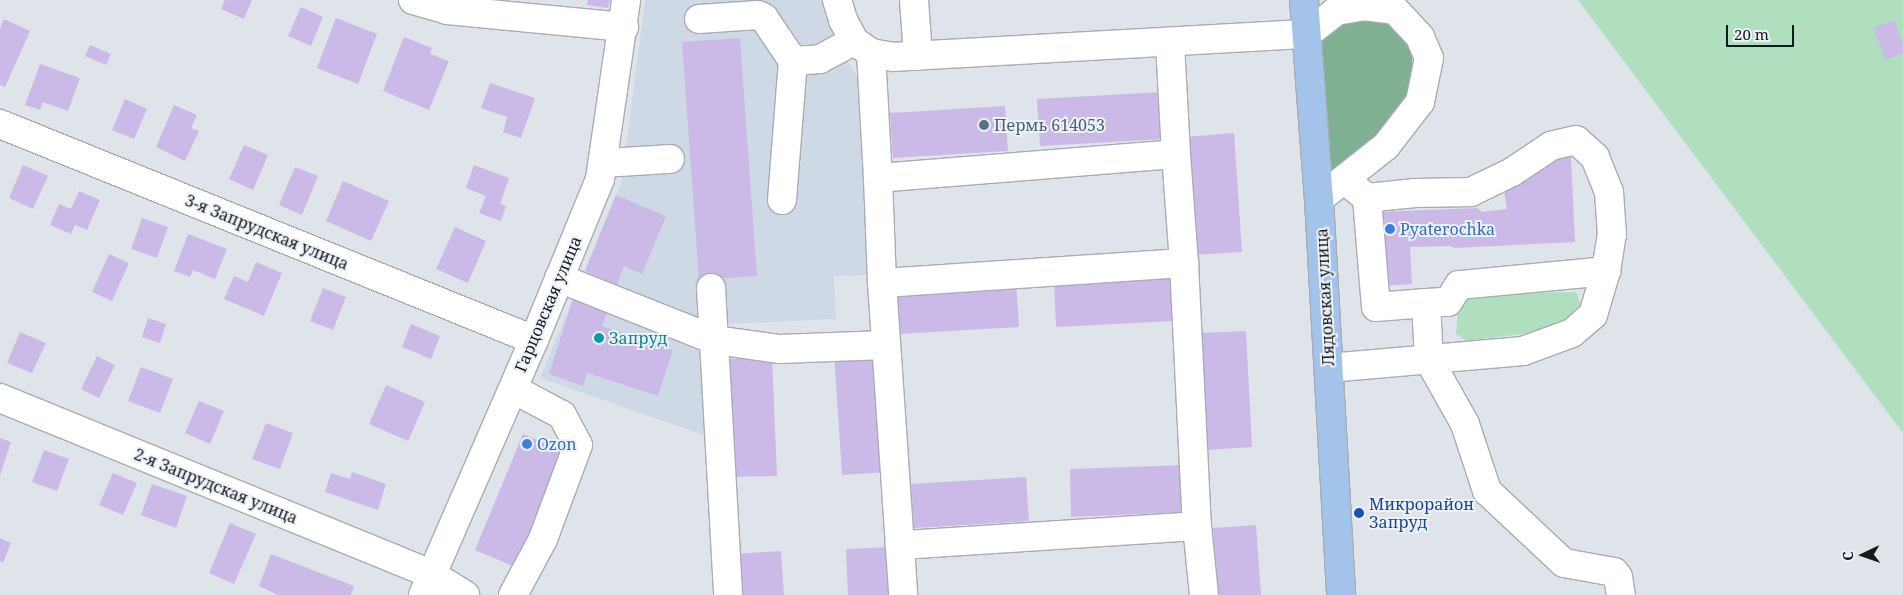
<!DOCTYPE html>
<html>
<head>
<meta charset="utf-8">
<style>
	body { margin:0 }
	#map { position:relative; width:1903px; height:595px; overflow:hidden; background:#dfe4eb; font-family:"Noto Serif",serif }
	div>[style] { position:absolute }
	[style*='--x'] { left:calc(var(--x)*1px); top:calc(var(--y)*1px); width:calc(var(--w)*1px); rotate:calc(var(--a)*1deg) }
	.built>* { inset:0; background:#cfd9e6 }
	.green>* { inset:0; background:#b0dfc0 }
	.forest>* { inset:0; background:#80b092 }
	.building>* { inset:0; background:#cbbae8 }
	.roads { filter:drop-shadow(1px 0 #a7acb3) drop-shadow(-1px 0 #a7acb3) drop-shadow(0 1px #a7acb3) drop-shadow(0 -1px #a7acb3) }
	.minor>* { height:28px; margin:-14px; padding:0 14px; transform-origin:14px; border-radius:14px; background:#fff }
	.major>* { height:28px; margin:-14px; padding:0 14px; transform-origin:14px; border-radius:14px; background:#a4c3eb }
	.dots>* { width:14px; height:14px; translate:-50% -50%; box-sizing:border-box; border:2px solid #ecf2f8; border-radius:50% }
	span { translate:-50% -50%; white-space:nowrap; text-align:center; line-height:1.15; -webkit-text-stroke:4px #ecf2f8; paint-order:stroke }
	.service-label { font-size:16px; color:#4e5e75 }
	.left { translate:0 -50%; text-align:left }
	.shop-label { font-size:16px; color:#366cbe }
	.street-label { font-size:16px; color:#16181a }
	.culture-label { font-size:16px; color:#0d838f }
	.transit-label { font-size:16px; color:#164399 }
	.north { position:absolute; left:1838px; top:530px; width:50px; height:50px; -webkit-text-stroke:4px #ecf2f8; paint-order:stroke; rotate:267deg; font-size:14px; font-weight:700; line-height:20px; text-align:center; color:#16181a }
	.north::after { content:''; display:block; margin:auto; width:18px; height:22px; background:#16181a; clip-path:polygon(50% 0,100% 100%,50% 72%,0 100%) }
	.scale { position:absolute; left:1726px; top:25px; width:68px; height:22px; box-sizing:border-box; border:2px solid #16181a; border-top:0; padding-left:6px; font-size:15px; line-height:18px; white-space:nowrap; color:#16181a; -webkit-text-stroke:4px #ecf2f8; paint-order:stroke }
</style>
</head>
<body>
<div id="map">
	<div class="built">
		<i style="clip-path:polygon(645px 0,825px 0,841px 51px,859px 79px,869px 275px,834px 276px,836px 319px,705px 325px,712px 438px,540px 378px,622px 180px)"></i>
	</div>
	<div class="green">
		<i style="clip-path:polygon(1578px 0,1903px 0,1903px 433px)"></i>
		<i style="clip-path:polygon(1576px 292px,1580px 302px,1582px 320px,1569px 328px,1466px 341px,1456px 334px,1458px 311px,1464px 296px,1495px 293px)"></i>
	</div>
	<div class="forest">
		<i style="clip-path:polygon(1364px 18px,1382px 19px,1405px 26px,1413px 45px,1411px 84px,1400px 113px,1367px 152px,1332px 172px,1320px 42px,1334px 24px)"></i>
	</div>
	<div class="building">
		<i style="clip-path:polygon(225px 0,252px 0,244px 19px,221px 9px)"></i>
		<i style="clip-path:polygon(588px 0,610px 0,608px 8px,587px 5px)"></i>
		<i style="clip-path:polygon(301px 7px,323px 17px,311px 46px,288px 36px)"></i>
		<i style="clip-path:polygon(336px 18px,377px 34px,358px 84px,317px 68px)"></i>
		<i style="clip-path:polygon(4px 19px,30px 31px,5px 87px,0 85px,0 29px)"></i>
		<i style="clip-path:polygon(1894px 20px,1903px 44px,1903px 53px,1886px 60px,1873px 28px)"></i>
		<i style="clip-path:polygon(404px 37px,432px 48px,430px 54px,449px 61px,429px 110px,383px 91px)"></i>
		<i style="clip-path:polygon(740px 38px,757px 276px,699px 280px,682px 42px)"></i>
		<i style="clip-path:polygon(90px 45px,111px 54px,106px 65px,85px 56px)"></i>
		<i style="clip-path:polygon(40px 64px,80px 78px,68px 111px,43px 102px,40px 110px,25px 105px)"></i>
		<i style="clip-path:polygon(490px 83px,535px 98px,521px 138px,503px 132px,507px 117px,481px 108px)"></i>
		<i style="clip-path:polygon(1161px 92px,1164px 139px,1040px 146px,1037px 99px)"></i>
		<i style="clip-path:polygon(125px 99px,147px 109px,134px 139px,112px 130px)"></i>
		<i style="clip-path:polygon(174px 105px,197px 115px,191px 128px,199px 131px,185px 161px,156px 147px)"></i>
		<i style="clip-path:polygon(1005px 106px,1008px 151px,893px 158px,890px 113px)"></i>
		<i style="clip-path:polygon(1234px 133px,1242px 252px,1193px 255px,1185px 137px)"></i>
		<i style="clip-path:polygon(244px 145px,268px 155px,253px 190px,229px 179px)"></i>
		<i style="clip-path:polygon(1571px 156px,1575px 242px,1454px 248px,1451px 246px,1410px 247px,1412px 284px,1382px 286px,1377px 212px,1477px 208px,1482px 212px,1507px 209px,1504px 190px,1544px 157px)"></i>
		<i style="clip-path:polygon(23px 165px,48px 176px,33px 209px,9px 198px)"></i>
		<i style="clip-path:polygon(474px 165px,509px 178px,500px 204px,506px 206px,501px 221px,479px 213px,486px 196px,466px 188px)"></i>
		<i style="clip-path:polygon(295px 167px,318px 176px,302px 215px,279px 205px)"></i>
		<i style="clip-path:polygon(343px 181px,389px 201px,371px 241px,326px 221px)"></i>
		<i style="clip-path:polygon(79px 191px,100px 200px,87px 230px,75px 225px,71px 234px,50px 225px,59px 204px,71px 209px)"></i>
		<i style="clip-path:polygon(616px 195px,666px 216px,642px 274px,624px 266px,617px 285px,585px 271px)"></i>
		<i style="clip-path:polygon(142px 218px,168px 227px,157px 258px,131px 249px)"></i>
		<i style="clip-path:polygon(455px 227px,486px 241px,468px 283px,436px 269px)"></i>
		<i style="clip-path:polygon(188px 234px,227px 249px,215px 279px,193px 270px,190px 277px,174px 271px)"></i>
		<i style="clip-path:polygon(109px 254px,129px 263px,112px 301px,92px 292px)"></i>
		<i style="clip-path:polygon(256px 262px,282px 273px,264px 316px,224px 299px,234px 276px,248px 282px)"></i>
		<i style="clip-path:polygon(1173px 274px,1175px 321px,1056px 327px,1054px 280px)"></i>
		<i style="clip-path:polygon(1016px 281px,1019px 327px,899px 334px,896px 289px)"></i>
		<i style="clip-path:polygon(323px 288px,346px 297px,333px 330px,310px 321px)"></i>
		<i style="clip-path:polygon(573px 299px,608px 310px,602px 326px,673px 350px,658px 396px,587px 373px,583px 386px,549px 374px)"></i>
		<i style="clip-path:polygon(148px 318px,166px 324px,160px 343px,142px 337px)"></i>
		<i style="clip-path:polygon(411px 324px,440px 336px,431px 359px,402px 347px)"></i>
		<i style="clip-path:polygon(1246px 331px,1252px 447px,1207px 450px,1201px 333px)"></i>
		<i style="clip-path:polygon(20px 332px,46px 343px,32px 373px,7px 363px)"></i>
		<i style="clip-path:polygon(880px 351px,888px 472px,842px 475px,834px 354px)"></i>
		<i style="clip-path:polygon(97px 356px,115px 365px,99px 398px,81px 389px)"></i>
		<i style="clip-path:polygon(772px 357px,777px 476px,734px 477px,729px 359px)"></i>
		<i style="clip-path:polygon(141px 367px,173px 379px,160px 413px,128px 401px)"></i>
		<i style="clip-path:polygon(386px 385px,425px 402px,408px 441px,369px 424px)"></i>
		<i style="clip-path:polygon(199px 401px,224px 411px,210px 444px,185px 433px)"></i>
		<i style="clip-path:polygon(266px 423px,293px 433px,280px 469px,252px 459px)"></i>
		<i style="clip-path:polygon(523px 434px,566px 452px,518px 568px,475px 550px)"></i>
		<i style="clip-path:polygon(0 438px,11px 442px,0 475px)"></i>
		<i style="clip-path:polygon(44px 450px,69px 459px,57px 491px,32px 482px)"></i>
		<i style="clip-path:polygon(1185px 465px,1187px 512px,1071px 517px,1070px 469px)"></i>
		<i style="clip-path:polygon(352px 472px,386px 484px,378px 510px,325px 492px,331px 473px,350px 479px)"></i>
		<i style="clip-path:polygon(113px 473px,137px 483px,123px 515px,99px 505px)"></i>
		<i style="clip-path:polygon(1026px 477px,1029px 521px,914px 528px,911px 484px)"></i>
		<i style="clip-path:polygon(152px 484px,187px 496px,176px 528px,141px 515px)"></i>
		<i style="clip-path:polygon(230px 523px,256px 534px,234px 584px,209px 573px)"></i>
		<i style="clip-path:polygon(1256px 525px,1261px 595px,1217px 595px,1213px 528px)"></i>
		<i style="clip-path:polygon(0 538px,11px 543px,3px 563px,0 561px)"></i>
		<i style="clip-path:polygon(892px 547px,894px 595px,848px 595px,846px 549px)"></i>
		<i style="clip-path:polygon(781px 551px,784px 595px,737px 595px,735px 554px)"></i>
		<i style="clip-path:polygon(271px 554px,354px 586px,351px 595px,278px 595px,259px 586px)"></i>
	</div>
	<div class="roads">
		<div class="minor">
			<i style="--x:413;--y:0;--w:35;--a:16"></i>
			<i style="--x:447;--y:10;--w:178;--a:5.5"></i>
			<i style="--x:837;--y:0;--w:21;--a:73"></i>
			<i style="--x:843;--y:20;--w:24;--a:62"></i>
			<i style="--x:854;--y:41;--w:21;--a:35"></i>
			<i style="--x:871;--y:53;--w:22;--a:10"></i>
			<i style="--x:893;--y:57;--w:415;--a:-3.2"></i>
			<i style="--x:1307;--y:34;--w:37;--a:-38"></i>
			<i style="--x:1336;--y:11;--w:28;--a:-10"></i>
			<i style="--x:1364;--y:6;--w:31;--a:7"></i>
			<i style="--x:1395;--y:10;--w:37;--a:47"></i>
			<i style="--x:1420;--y:37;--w:23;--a:67"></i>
			<i style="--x:1429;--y:58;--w:45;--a:101.6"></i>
			<i style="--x:1420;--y:102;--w:56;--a:127.7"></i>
			<i style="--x:1386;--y:146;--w:85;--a:141.7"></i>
			<i style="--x:914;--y:0;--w:56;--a:85.9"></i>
			<i style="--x:699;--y:19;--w:59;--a:-3.9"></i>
			<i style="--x:758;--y:15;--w:7;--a:27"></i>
			<i style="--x:764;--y:18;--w:52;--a:56"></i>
			<i style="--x:793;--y:61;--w:27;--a:-4"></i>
			<i style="--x:820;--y:59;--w:38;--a:-28"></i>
			<i style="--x:871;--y:53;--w:125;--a:86.8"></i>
			<i style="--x:878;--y:178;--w:299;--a:-4.6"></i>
			<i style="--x:1176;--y:154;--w:112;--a:-93.1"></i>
			<i style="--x:0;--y:124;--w:576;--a:22.02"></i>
			<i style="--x:1176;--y:154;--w:109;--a:85.8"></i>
			<i style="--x:604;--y:163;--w:66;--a:-3.5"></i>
			<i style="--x:878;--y:178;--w:105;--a:87.8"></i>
			<i style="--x:882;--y:283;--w:303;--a:-3.8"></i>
			<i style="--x:1184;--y:263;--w:263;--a:87.2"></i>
			<i style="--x:1197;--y:526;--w:298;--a:176.3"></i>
			<i style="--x:1367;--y:198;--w:109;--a:85.3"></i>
			<i style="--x:1376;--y:307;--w:50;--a:-4.6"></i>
			<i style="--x:1426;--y:303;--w:57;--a:87"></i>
			<i style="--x:1429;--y:360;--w:73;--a:60.6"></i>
			<i style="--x:1465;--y:424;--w:71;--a:71.8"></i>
			<i style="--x:1487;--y:491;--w:105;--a:43.1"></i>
			<i style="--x:1564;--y:563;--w:51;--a:10.2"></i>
			<i style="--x:1614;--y:572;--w:6;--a:51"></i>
			<i style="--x:1618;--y:577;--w:18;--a:81"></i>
			<i style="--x:782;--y:200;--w:139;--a:-85.5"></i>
			<i style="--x:559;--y:278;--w:168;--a:21.7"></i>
			<i style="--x:715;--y:340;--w:66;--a:7.9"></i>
			<i style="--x:780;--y:349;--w:105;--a:-2.2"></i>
			<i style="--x:882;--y:283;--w:313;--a:86.1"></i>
			<i style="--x:711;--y:288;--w:307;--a:86.8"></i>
			<i style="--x:1426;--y:303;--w:22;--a:-3"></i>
			<i style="--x:1448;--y:302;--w:20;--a:-57"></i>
			<i style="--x:1459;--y:285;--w:148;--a:-5.4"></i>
			<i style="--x:1329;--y:368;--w:195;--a:-5"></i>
			<i style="--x:1523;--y:351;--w:52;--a:-20.2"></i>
			<i style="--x:1572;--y:333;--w:28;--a:-41"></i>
			<i style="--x:1593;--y:315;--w:46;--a:-73.5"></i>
			<i style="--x:1606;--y:271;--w:36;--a:-81"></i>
			<i style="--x:1612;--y:235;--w:43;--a:-94"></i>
			<i style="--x:1609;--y:192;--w:38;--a:-112"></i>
			<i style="--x:1595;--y:157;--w:25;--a:-138"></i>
			<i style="--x:1576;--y:140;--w:26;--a:167"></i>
			<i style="--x:1551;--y:146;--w:47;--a:146.3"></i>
			<i style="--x:1512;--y:172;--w:46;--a:154"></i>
			<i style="--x:1471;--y:192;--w:56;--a:179"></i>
			<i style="--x:1415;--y:193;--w:48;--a:174.1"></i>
			<i style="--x:1367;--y:198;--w:28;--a:-141"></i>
			<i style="--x:0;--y:398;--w:468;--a:22.2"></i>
			<i style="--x:433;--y:575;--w:38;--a:32"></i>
			<i style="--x:1197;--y:526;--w:69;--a:84.2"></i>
			<i style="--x:423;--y:595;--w:278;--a:-66.5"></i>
			<i style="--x:534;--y:340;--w:174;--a:-67.7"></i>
			<i style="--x:600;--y:179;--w:181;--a:-81.7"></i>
			<i style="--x:513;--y:595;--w:64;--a:-61.8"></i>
			<i style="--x:543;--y:539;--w:100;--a:-69.6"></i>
			<i style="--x:578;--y:445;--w:34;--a:-118"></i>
			<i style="--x:562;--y:415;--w:55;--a:-152"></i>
		</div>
		<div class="major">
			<i style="--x:1304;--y:0;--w:200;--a:85.7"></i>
			<i style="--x:1319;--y:199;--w:397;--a:86.8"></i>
		</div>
	</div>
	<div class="dots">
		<i style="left:984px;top:125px;background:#5c6f8a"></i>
		<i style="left:1390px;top:229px;background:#3f7fe0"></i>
		<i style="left:599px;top:338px;background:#0f9aa8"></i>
		<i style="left:527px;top:444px;background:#3f7fe0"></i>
		<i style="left:1359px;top:513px;background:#1a4fb4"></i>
	</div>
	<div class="service-label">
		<span class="left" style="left:994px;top:125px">Пермь 614053</span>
	</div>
	<div class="shop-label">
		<span class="left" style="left:1400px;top:229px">Pyaterochka</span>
		<span class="left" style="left:537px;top:444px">Ozon</span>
	</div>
	<div class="street-label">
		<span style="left:267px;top:232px;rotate:22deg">3-я Запрудская улица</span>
		<span style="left:1325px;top:297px;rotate:-93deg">Лядовская улица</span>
		<span style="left:548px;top:304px;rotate:-67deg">Гарцовская улица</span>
		<span style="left:216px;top:486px;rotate:22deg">2-я Запрудская улица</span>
	</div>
	<div class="culture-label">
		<span class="left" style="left:609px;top:338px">Запруд</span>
	</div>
	<div class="transit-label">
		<span class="left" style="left:1369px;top:513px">Микрорайон<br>Запруд</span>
	</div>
	<div class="north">С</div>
	<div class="scale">20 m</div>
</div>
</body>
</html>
